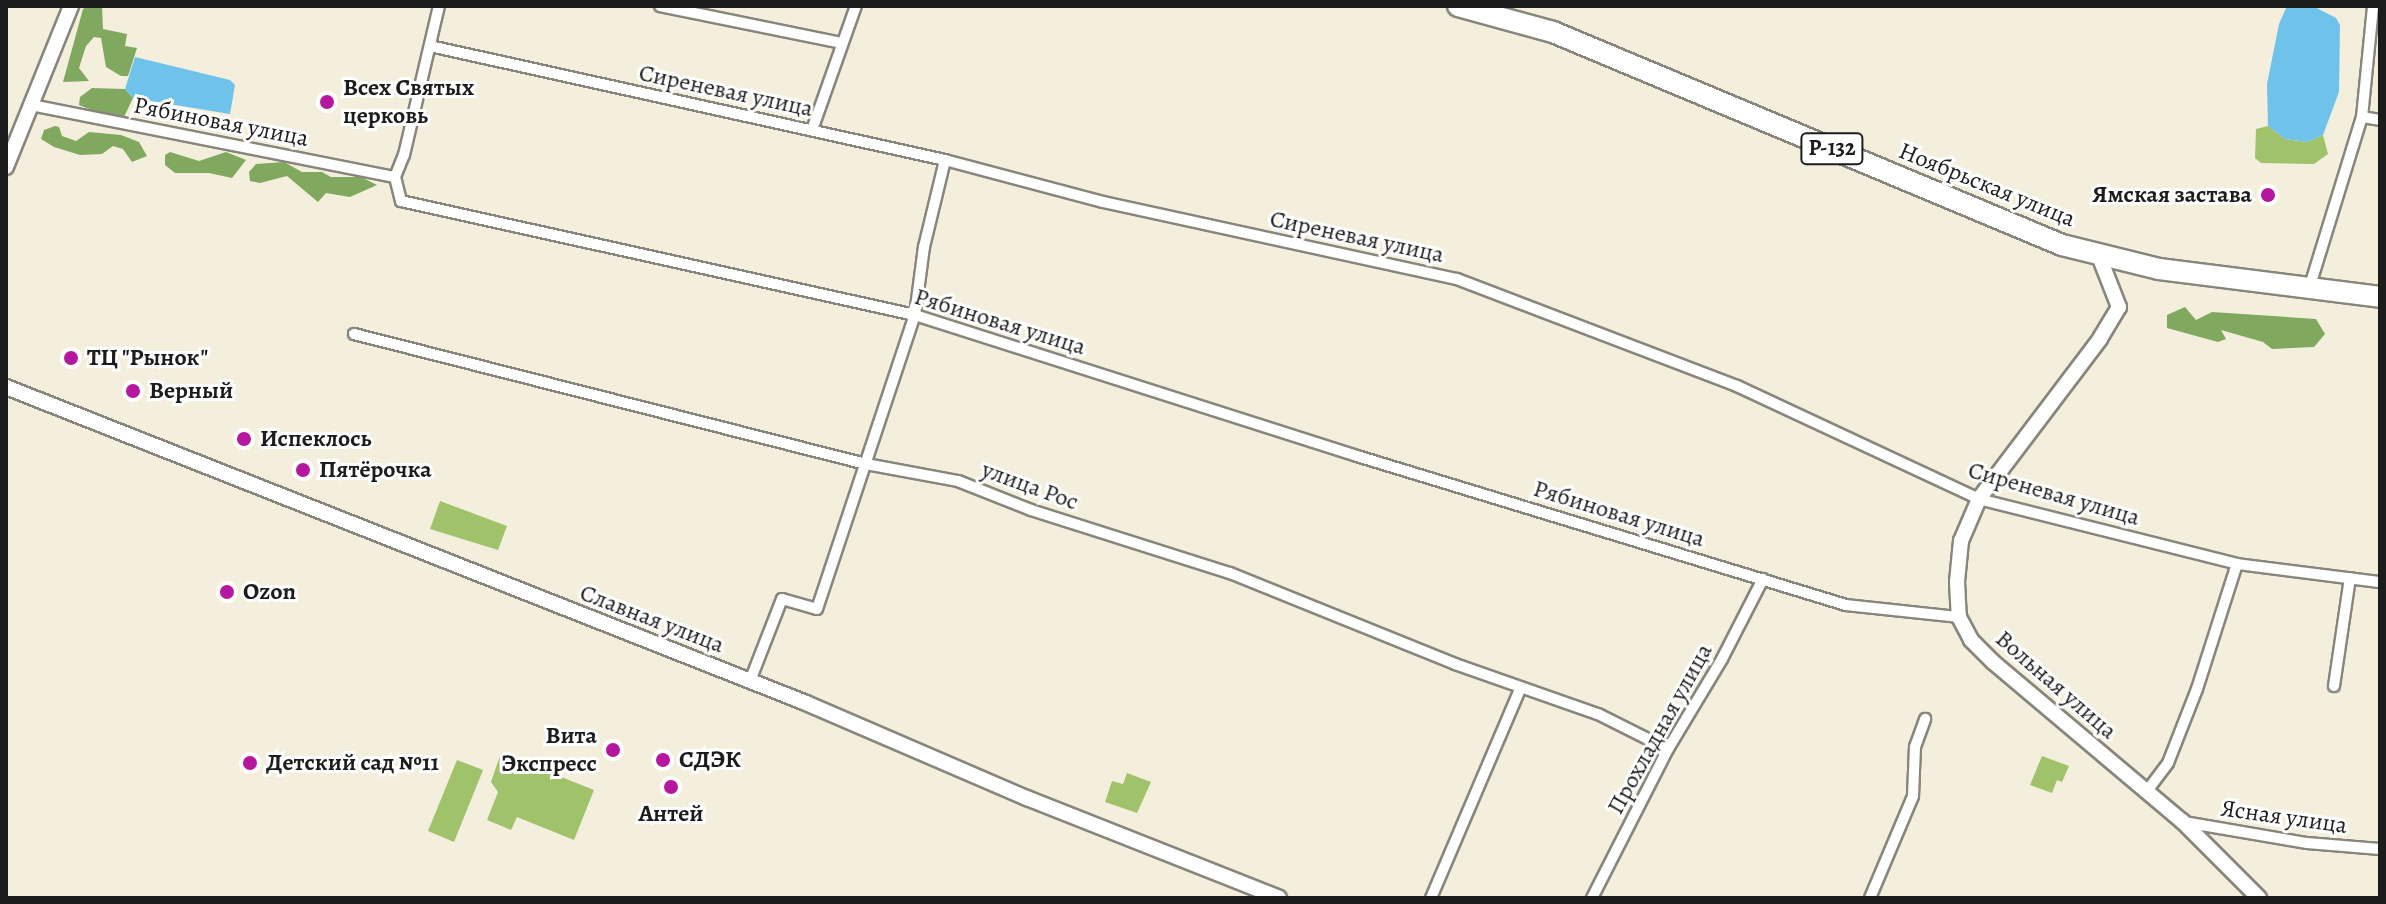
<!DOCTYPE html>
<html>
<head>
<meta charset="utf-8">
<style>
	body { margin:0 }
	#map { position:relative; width:2386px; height:904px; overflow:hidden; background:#f3efdc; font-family:Alegreya,serif }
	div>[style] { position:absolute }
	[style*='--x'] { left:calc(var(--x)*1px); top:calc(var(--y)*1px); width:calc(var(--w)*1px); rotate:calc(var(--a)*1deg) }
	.green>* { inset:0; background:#a0c26b }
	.forest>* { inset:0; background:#80a85f }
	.water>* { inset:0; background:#6fc3eb }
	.roads { filter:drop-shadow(2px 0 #88867c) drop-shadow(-2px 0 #88867c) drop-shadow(0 2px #88867c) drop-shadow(0 -2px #88867c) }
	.street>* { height:10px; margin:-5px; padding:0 5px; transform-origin:5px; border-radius:5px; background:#fff }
	.secondary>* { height:14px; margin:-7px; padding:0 7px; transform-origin:7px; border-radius:7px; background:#fff }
	.highway>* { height:20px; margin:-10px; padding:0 10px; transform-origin:10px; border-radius:10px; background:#fff }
	.dots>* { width:22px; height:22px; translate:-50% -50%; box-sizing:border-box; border:4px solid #fff; border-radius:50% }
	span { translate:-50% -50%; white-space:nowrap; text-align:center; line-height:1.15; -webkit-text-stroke:6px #fff; paint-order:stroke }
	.shield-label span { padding:2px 6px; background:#fff; border:2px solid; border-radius:6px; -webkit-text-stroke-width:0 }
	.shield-label { font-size:22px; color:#1c1c1c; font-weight:700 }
	.poi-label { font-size:24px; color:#1c1c1c; font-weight:700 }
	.left { translate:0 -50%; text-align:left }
	.right { translate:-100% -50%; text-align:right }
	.street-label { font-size:24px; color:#1c1c1c }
	.frame { position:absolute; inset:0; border:8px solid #1c1c1c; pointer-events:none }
</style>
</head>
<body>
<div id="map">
	<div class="green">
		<i style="clip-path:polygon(2268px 126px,2285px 139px,2308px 142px,2323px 135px,2328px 154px,2314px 164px,2261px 163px,2255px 158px,2256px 129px)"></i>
		<i style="clip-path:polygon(440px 501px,507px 526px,498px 550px,430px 529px)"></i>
		<i style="clip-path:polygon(501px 753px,594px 790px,574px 840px,517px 817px,511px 830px,487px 820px,498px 792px,491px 782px)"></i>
		<i style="clip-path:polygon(2042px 756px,2069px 766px,2062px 782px,2057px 780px,2052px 793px,2030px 785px)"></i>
		<i style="clip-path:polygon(457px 760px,483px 770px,454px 842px,428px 831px)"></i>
		<i style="clip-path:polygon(1127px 773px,1151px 782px,1137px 813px,1105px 802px,1112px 781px,1123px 784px)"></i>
	</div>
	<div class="forest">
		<i style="clip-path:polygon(88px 6px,102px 6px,103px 29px,127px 34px,125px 46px,137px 48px,128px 76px,121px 76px,106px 67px,101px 38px,94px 37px,86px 46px,79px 68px,89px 81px,63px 82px,83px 9px)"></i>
		<i style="clip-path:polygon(92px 88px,125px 89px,133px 98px,124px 117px,105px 115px,79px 105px,80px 97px)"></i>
		<i style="clip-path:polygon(55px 126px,59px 127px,62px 136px,76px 141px,89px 132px,121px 135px,139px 142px,147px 156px,132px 162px,123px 149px,113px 146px,102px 154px,80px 155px,54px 147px,41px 139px,44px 130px)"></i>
		<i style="clip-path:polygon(170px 152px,199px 161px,226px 152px,246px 160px,232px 178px,209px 173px,175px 173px,165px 165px,165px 155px)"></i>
		<i style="clip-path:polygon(284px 162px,302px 172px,322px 172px,331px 177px,361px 177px,377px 185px,350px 197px,326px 193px,318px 202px,287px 176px,260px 183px,250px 181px,249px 172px,256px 164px)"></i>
		<i style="clip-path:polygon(2185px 307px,2196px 320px,2212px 312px,2316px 319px,2325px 334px,2314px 347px,2272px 349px,2263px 342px,2221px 330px,2226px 339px,2218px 342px,2167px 328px,2167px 315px)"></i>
	</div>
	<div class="water">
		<i style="clip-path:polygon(2287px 6px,2313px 6px,2336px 18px,2340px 25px,2339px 92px,2323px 135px,2308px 142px,2285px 139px,2268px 126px,2267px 84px,2279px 24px)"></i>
		<i style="clip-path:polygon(135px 57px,230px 80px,235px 85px,230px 114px,133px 98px,125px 89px)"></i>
	</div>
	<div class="roads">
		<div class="street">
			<i style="--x:660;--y:6;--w:186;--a:11.5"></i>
			<i style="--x:430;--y:46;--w:527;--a:12.48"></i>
			<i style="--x:945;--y:160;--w:163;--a:14.9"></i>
			<i style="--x:1103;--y:202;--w:362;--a:12.3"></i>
			<i style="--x:1457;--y:279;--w:300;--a:20.9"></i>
			<i style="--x:1737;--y:386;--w:267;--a:25"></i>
			<i style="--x:1979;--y:499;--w:266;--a:14.1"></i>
			<i style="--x:2237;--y:564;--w:144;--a:7.2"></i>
			<i style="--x:31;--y:105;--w:371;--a:11.2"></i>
			<i style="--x:2362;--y:117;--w:18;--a:9"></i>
			<i style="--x:812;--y:130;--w:132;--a:-70.5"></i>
			<i style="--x:395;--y:177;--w:25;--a:76"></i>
			<i style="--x:401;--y:201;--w:526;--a:12.51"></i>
			<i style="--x:915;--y:315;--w:464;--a:17.7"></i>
			<i style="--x:1357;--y:456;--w:511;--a:16.95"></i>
			<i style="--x:1846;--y:605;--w:114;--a:6.1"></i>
			<i style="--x:395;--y:177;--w:24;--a:-68"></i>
			<i style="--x:404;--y:155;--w:153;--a:-76.8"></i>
			<i style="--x:2309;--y:289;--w:180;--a:-72.9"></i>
			<i style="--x:2362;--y:117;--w:112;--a:-84.3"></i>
			<i style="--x:354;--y:334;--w:528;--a:14.25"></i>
			<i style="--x:866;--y:464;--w:94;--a:10.5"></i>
			<i style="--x:958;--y:481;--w:79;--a:21.7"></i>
			<i style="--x:1031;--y:510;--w:209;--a:17.6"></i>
			<i style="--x:1230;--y:573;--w:243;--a:22"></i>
			<i style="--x:1455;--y:664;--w:151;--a:19.3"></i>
			<i style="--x:1598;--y:714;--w:78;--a:26.6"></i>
			<i style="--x:750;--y:681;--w:88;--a:-68.7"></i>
			<i style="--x:782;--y:599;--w:36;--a:16"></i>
			<i style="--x:817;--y:609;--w:310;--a:-71.6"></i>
			<i style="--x:915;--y:315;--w:69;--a:-82.5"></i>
			<i style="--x:924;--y:247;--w:89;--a:-76.4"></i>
			<i style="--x:2334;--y:686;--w:109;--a:-81.6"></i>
			<i style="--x:2147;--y:791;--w:35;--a:-53"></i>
			<i style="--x:2168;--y:763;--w:79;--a:-68.6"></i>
			<i style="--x:2197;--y:689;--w:131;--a:-72.3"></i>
			<i style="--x:2184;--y:822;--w:125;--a:9.7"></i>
			<i style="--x:2307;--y:843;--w:73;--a:4.7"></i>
			<i style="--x:1431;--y:898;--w:229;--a:-66.9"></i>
			<i style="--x:1592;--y:898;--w:167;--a:-63"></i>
			<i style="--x:1668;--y:749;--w:105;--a:-59"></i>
			<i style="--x:1722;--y:659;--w:90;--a:-62.9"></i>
			<i style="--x:1870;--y:898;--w:111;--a:-67.1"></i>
			<i style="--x:1913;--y:796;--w:49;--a:-87.7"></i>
			<i style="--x:1915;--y:747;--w:30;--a:-70"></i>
		</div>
		<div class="secondary">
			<i style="--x:6;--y:167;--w:174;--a:-68"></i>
			<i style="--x:2099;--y:256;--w:55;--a:68.6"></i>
			<i style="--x:2119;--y:307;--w:37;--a:121"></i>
			<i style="--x:2100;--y:339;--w:201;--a:127.1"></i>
			<i style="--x:1979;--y:499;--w:46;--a:113.2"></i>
			<i style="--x:1961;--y:541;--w:41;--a:95.6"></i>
			<i style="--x:1957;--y:582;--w:35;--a:87"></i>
			<i style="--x:1959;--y:617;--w:26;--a:62"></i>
			<i style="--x:1971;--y:640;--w:31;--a:45"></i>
			<i style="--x:1993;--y:662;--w:247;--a:40.1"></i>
			<i style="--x:2182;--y:821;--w:109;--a:45"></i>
			<i style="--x:6;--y:387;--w:860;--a:21.55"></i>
			<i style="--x:806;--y:703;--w:241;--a:23.3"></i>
			<i style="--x:1027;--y:798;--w:271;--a:21.6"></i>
		</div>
		<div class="highway">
			<i style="--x:1458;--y:6;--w:98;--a:15.3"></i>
			<i style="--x:1553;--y:32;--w:552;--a:22.71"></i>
			<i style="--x:2062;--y:245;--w:100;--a:13.9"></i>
			<i style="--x:2159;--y:269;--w:223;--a:7.2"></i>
		</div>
	</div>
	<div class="dots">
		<i style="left:327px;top:102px;background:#b5179e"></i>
		<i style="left:2268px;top:195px;background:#b5179e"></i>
		<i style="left:71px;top:358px;background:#b5179e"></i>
		<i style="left:133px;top:391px;background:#b5179e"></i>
		<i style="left:244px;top:439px;background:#b5179e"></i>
		<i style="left:303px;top:470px;background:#b5179e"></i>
		<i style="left:227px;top:592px;background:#b5179e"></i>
		<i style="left:613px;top:750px;background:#b5179e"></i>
		<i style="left:663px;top:760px;background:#b5179e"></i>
		<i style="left:250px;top:763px;background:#b5179e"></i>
		<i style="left:671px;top:787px;background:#b5179e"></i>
	</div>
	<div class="shield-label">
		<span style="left:1832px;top:149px">Р-132</span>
	</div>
	<div class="poi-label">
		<span class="left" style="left:343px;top:102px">Всех Святых<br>церковь</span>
		<span class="right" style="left:2252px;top:195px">Ямская застава</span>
		<span class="left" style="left:87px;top:358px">ТЦ "Рынок"</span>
		<span class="left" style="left:149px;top:391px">Верный</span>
		<span class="left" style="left:260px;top:439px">Испеклось</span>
		<span class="left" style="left:319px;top:470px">Пятёрочка</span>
		<span class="left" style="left:243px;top:592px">Ozon</span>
		<span class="right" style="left:597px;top:750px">Вита<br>Экспресс</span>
		<span class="left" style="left:679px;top:760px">СДЭК</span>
		<span class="left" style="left:266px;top:763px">Детский сад №11</span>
		<span style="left:671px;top:814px">Антей</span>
	</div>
	<div class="street-label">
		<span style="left:726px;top:91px;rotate:12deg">Сиреневая улица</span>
		<span style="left:221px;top:122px;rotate:11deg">Рябиновая улица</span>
		<span style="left:1987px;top:185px;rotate:22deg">Ноябрьская улица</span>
		<span style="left:1357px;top:237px;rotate:12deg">Сиреневая улица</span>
		<span style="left:1000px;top:322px;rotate:17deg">Рябиновая улица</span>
		<span style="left:1030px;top:486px;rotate:20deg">улица Рос</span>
		<span style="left:2054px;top:494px;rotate:16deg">Сиреневая улица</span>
		<span style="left:1619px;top:514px;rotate:17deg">Рябиновая улица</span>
		<span style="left:652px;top:619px;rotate:21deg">Славная улица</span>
		<span style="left:2056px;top:685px;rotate:41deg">Вольная улица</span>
		<span style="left:1660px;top:729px;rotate:-61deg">Прохладная улица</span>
		<span style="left:2284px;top:817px;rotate:8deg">Ясная улица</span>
	</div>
	<div class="frame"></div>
</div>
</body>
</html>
